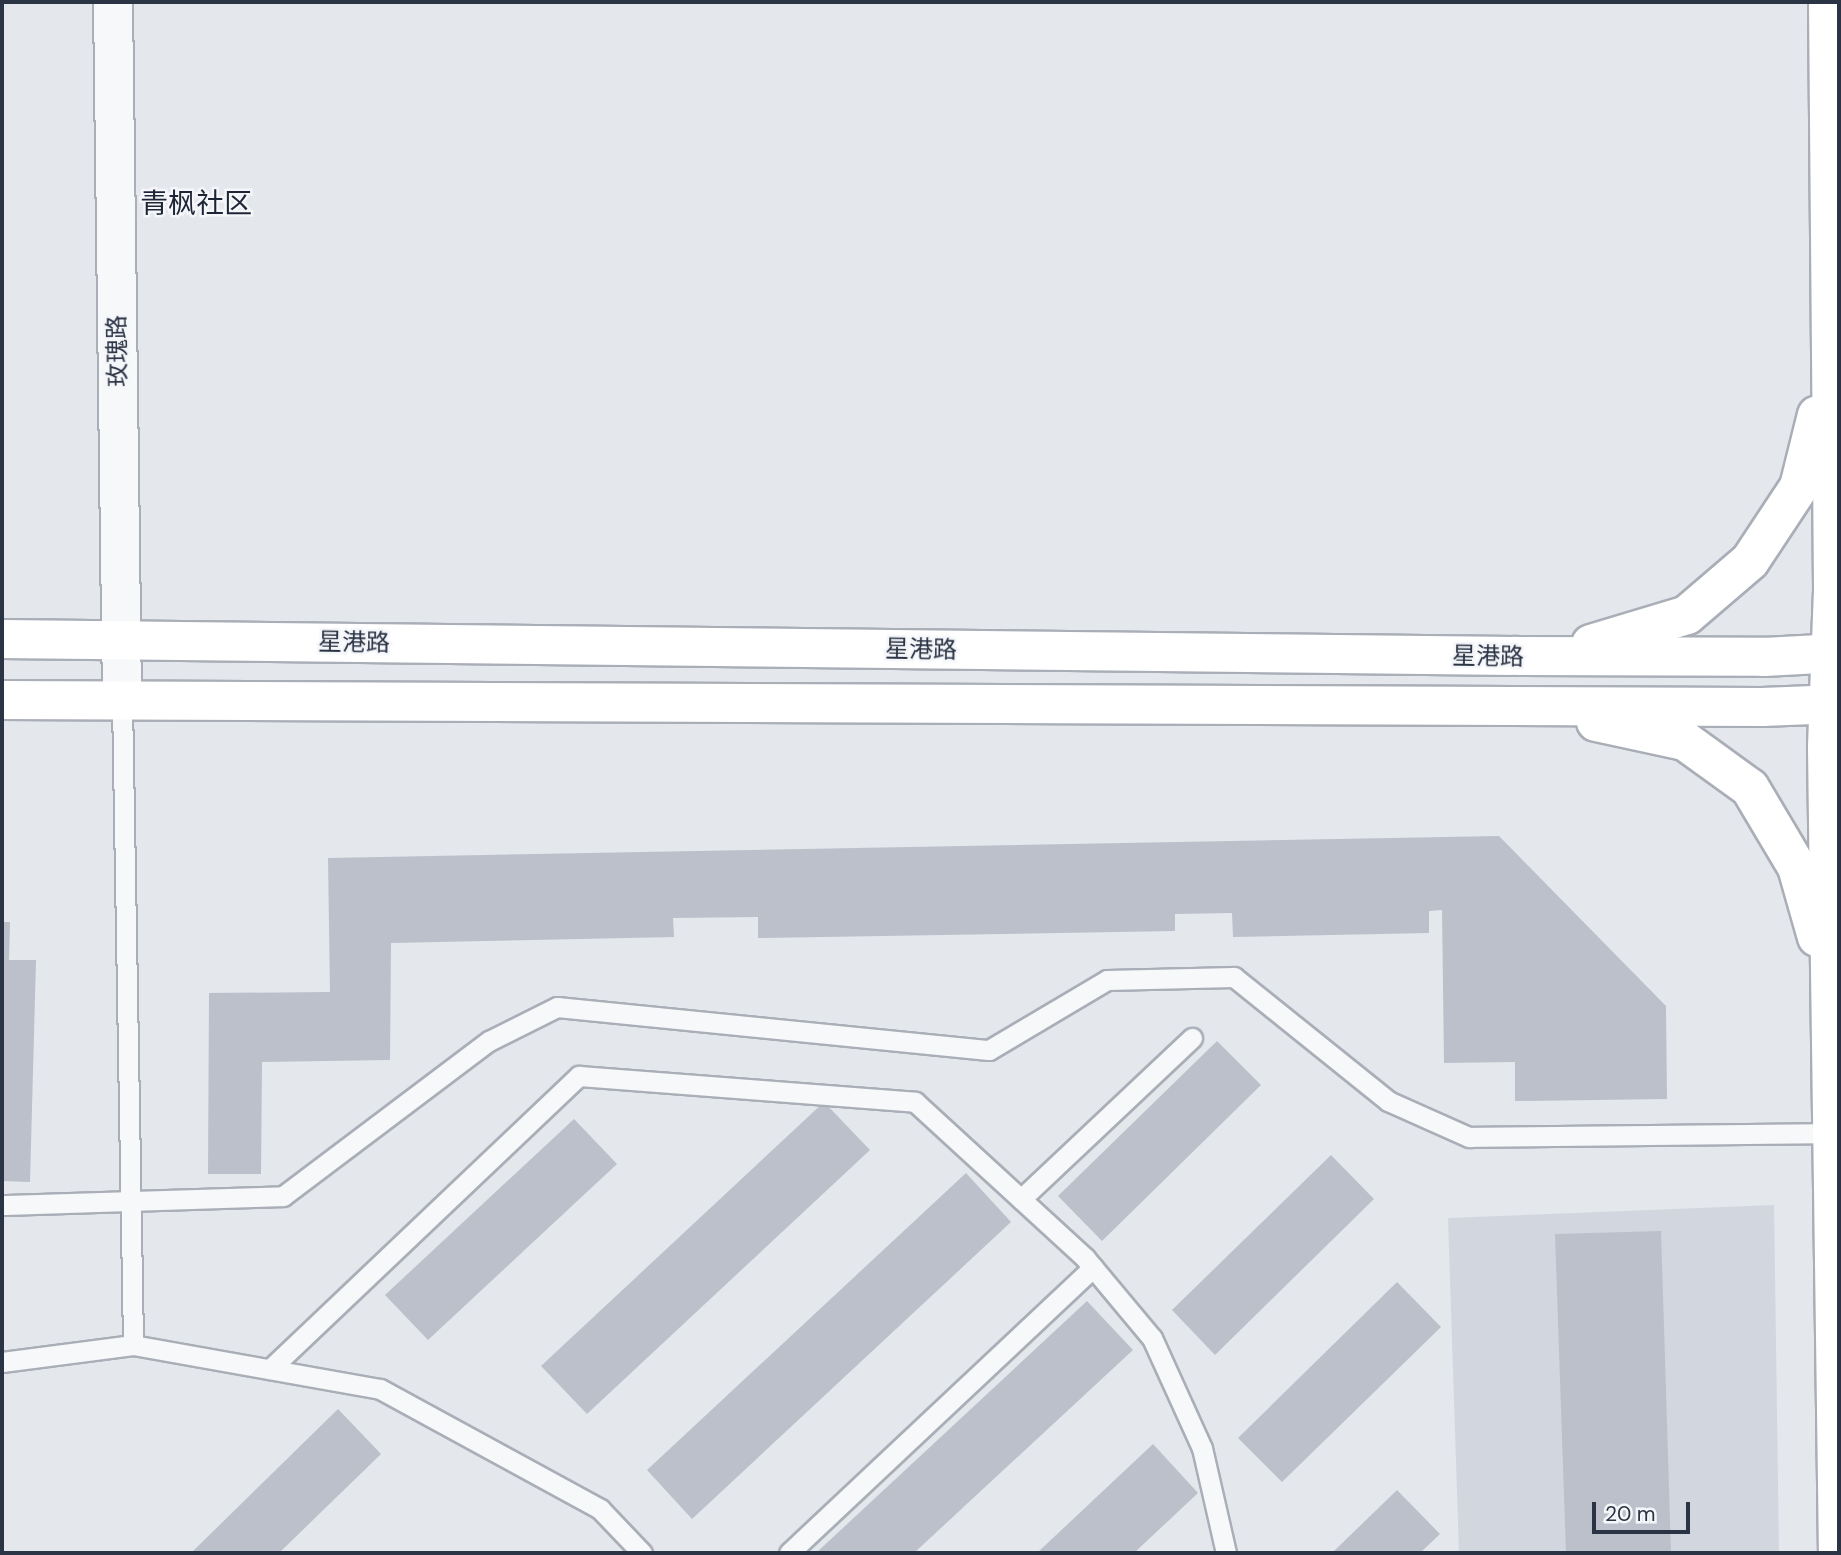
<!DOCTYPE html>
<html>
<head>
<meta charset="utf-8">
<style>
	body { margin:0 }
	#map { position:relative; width:1841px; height:1555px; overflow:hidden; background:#e4e7ec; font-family:"DM Sans","Noto Sans SC",sans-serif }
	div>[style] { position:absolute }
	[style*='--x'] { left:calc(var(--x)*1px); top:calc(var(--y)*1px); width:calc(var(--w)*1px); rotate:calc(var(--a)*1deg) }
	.built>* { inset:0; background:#d2d6de }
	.building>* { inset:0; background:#bbc0ca }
	.roads { filter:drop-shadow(2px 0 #a9aeb7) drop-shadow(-2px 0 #a9aeb7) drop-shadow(0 2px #a9aeb7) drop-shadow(0 -2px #a9aeb7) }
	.lane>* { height:19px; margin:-9.5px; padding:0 9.5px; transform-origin:9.5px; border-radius:9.5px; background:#f7f8fa }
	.street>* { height:38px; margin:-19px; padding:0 19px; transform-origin:19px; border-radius:19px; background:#f7f8fa }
	.primary>* { height:38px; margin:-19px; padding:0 19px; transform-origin:19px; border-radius:19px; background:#fff }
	span { translate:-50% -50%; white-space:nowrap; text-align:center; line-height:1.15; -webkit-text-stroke:5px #f4f6f9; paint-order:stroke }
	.street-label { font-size:24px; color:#2b3445 }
	.quarter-label { font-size:28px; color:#1d2536 }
	.frame { position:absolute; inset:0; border:4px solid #2b3445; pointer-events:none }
	.scale { position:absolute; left:1592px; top:1502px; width:98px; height:32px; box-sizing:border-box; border:4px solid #2b3445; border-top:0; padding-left:9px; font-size:21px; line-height:24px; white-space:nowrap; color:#2b3445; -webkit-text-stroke:5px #f4f6f9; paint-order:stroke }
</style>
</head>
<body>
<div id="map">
	<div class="built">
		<i style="clip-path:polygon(1774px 1205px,1779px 1553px,1459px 1553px,1448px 1218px)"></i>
	</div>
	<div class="building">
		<i style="clip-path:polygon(1499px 836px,1666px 1006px,1667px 1099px,1515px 1101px,1515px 1062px,1444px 1063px,1442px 910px,1429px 911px,1429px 933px,1233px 937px,1232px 913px,1175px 914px,1175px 931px,758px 938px,758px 917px,673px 918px,674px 937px,391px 943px,390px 1060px,262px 1062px,261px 1174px,208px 1174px,209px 993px,330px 992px,328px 858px)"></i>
		<i style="clip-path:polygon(2px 922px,10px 922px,9px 960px,36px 960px,30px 1182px,2px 1181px)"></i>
		<i style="clip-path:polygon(1217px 1041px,1261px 1085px,1102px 1241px,1058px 1196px)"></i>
		<i style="clip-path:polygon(824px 1102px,870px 1150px,587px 1414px,541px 1366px)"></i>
		<i style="clip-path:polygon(574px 1119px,617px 1164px,428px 1340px,385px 1295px)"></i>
		<i style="clip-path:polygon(1331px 1155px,1374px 1199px,1215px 1355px,1172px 1310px)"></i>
		<i style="clip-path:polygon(966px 1173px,1011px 1222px,692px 1519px,647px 1470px)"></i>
		<i style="clip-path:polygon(1661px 1231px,1671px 1553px,1566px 1553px,1555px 1234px)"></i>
		<i style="clip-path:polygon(1397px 1282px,1441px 1327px,1282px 1482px,1238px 1438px)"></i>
		<i style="clip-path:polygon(1087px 1301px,1133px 1350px,914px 1553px,816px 1553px)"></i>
		<i style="clip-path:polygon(338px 1409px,381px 1454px,279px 1553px,191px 1553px)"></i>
		<i style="clip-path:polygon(1153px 1444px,1198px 1493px,1134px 1553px,1037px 1553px)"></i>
		<i style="clip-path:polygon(1397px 1490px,1440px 1534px,1420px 1553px,1332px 1553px)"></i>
	</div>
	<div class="roads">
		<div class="lane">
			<i style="--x:122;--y:700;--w:645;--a:89.02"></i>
			<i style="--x:1021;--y:1199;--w:235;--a:-43.3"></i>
			<i style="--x:2;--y:1205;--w:281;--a:-1.8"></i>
			<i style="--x:283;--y:1196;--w:258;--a:-37"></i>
			<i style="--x:489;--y:1041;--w:76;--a:-26.6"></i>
			<i style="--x:557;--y:1007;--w:434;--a:5.7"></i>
			<i style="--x:989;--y:1050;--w:137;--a:-30.7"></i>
			<i style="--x:1107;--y:980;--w:127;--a:-1.4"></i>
			<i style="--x:1234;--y:977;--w:198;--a:38.8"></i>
			<i style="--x:1388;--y:1101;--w:89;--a:24"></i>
			<i style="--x:1469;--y:1137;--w:363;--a:-0.6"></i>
			<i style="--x:2;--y:1362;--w:132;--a:-7.4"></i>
			<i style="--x:133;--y:1345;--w:251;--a:10.1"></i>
			<i style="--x:380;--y:1389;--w:251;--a:28.6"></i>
			<i style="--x:600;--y:1509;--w:61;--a:46.3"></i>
			<i style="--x:270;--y:1369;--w:426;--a:-43.5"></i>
			<i style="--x:579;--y:1076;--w:337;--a:4.4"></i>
			<i style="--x:915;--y:1102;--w:231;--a:42.5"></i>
			<i style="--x:1085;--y:1258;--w:104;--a:50.1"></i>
			<i style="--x:1152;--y:1338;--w:121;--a:65.6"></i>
			<i style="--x:1202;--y:1448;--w:108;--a:77.1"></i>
			<i style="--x:789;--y:1553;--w:417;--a:-43.2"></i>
		</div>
		<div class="street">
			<i style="--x:113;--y:2;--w:698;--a:89.26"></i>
		</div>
		<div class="primary">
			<i style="--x:1828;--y:2;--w:588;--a:89.51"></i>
			<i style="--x:1833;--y:590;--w:158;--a:92.2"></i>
			<i style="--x:1827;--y:748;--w:805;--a:89.22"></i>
			<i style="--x:2;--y:639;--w:1519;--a:0.64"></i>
			<i style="--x:1521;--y:656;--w:243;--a:0.2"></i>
			<i style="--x:1764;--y:657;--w:75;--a:-3.1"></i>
			<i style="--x:1591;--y:644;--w:100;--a:-16.8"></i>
			<i style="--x:1687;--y:615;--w:83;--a:-40.6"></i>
			<i style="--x:1750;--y:561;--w:89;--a:-56.5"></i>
			<i style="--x:1799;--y:487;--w:74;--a:-76"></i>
			<i style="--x:2;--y:700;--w:1760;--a:0.23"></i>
			<i style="--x:1762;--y:707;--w:77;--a:-2.2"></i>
			<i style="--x:1596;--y:722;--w:91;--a:12.1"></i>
			<i style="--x:1685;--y:741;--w:80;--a:35.9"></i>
			<i style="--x:1750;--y:788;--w:92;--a:59.3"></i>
			<i style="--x:1797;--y:867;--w:73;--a:74.1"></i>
		</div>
	</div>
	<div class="street-label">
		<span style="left:117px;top:351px;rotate:-91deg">玫瑰路</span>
		<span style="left:354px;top:642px;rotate:1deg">星港路</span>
		<span style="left:921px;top:649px;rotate:1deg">星港路</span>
		<span style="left:1488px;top:656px;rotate:1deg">星港路</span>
	</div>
	<div class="quarter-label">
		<span style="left:196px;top:204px">青枫社区</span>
	</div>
	<div class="frame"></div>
	<div class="scale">20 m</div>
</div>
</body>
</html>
